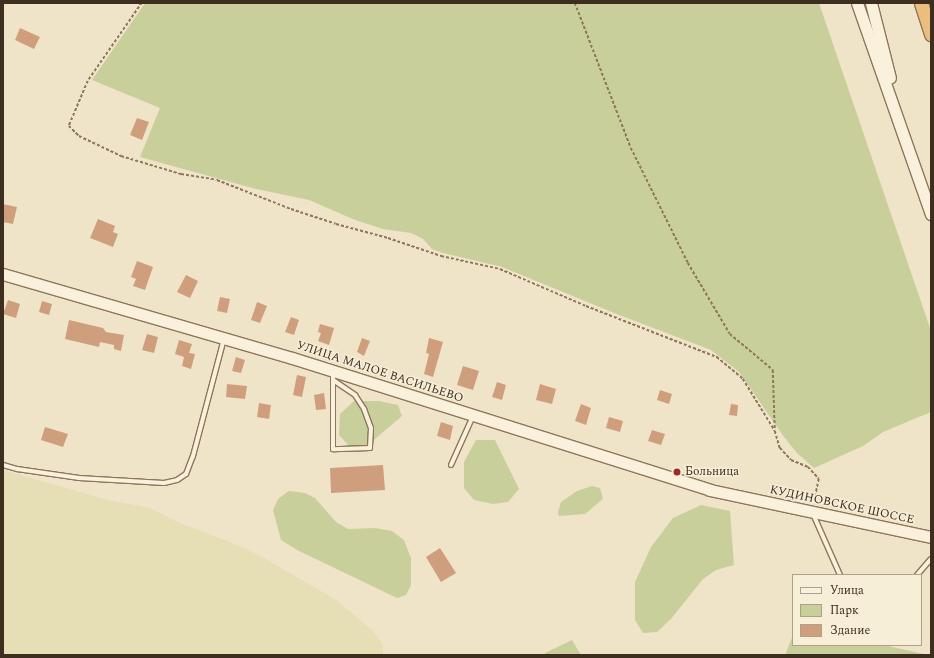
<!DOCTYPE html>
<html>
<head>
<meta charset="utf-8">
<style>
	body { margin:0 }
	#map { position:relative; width:934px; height:658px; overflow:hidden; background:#f0e4c8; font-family:Spectral,serif }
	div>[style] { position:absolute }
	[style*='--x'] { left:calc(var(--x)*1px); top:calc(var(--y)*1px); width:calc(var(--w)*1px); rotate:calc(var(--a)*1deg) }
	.farmland>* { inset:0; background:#e6deb5 }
	.green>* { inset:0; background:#c9cf9b }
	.building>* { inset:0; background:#cf9f7d }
	.path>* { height:1.5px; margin-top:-0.75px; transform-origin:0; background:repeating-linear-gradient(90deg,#8d765c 0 3px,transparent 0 5px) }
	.roads { filter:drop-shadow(1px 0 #8d765c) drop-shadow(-1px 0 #8d765c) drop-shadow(0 1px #8d765c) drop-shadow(0 -1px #8d765c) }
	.service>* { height:4px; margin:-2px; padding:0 2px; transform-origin:2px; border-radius:2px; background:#faf1dc }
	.secondary>* { height:11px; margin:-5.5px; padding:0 5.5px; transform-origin:5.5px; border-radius:5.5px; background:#faf1dc }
	.trunk>* { height:13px; margin:-6.5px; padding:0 6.5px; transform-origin:6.5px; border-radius:6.5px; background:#eabe7c }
	.dots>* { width:11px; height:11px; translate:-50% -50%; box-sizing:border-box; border:2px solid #f7eed8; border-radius:50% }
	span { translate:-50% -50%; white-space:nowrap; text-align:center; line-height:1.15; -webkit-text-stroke:3px #f7eed8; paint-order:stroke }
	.street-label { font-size:12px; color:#3d2e20 }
	.poi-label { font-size:12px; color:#3d2e20 }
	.left { translate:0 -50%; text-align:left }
	.frame { position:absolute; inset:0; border:4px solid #3d2e20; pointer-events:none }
	.legend { position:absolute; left:792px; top:574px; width:130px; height:72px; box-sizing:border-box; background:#f7eed8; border:1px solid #ada18e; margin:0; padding:5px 7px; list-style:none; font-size:12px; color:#3d2e20 }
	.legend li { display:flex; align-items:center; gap:8px; height:20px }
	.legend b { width:20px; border:1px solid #ada18e }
</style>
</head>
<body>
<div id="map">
	<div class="farmland">
		<i style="clip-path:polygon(3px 470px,108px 500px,150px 508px,179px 523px,230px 542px,259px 555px,336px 600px,372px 630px,383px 645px,383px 655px,3px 655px)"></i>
	</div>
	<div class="green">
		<i style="clip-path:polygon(145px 3px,819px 3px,931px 331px,931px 412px,883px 432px,863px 446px,814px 468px,797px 453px,784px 437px,739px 372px,711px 350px,614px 313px,502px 267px,443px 253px,432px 249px,423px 239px,411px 233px,383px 229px,355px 220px,309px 200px,256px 189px,140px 157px,160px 108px,92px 80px)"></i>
		<i style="clip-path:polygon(354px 401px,379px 401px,398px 405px,402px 416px,368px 445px,349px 446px,339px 435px,340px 414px)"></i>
		<i style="clip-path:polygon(476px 440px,495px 440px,519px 489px,508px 502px,493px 504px,474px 500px,464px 488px,464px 462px)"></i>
		<i style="clip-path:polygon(592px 486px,600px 488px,603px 499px,585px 514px,559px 516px,558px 512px,561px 502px,577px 491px)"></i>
		<i style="clip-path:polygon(289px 491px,305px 493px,315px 498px,336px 522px,348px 529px,375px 528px,392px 531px,404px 540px,411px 558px,411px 585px,406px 595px,397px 598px,299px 551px,281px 540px,273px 510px,278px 499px)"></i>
		<i style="clip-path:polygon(701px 505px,730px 511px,734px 565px,716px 570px,703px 579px,671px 619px,657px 632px,643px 633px,635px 620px,635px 582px,651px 547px,673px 518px)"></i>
		<i style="clip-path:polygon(793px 635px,793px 645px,884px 645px,928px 655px,785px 655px)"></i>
		<i style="clip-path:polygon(572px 640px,581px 655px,545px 655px,545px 653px)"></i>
	</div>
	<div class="building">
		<i style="clip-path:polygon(20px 28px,40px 37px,34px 49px,15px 40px)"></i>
		<i style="clip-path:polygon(137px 118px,149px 122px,142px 140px,130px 135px)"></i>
		<i style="clip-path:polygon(3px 204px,17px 207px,13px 224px,3px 222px)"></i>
		<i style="clip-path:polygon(98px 219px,115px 226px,113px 232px,118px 234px,113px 247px,90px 238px)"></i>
		<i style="clip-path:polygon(137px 261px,153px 267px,145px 290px,133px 286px,136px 279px,131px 277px)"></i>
		<i style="clip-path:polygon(186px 275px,198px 281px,190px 298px,177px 292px)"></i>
		<i style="clip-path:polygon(220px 297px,230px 299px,227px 313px,217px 311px)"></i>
		<i style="clip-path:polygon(8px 300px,20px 304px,16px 318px,3px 314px)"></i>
		<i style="clip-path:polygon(42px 301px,52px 304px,49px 315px,39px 312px)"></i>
		<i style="clip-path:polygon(257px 302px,267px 306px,260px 323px,251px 320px)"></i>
		<i style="clip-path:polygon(291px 317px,299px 320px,294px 335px,285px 332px)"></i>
		<i style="clip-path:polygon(69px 320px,103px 328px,106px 332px,124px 335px,121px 351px,114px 349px,114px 345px,100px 342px,99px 347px,65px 339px)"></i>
		<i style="clip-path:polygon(320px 324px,334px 328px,329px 345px,318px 341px,321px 333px,318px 332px)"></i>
		<i style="clip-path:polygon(147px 334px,158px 337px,154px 353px,142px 350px)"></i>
		<i style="clip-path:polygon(362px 338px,370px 341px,364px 356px,357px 352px)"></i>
		<i style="clip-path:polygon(429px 338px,443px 342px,433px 377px,424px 374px,429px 354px,426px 353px)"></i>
		<i style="clip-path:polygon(179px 340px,192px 344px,189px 353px,195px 354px,191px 369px,182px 366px,184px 357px,175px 354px)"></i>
		<i style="clip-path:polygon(236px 357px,245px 360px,241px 373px,232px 371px)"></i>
		<i style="clip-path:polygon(463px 366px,479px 371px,473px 390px,457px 385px)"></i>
		<i style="clip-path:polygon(297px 375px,306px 377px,302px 397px,293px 395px)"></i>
		<i style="clip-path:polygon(497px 382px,506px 385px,502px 400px,492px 397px)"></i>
		<i style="clip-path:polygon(227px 384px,247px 386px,245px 399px,226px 397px)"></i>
		<i style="clip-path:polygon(540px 384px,556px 389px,552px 404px,536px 400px)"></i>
		<i style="clip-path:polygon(660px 390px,672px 394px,669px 404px,657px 400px)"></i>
		<i style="clip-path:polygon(324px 393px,326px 409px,316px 410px,314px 395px)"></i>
		<i style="clip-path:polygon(259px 403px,271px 405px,269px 419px,257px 417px)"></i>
		<i style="clip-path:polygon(581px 404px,591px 408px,586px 425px,575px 421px)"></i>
		<i style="clip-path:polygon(731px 404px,738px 405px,737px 416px,729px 415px)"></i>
		<i style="clip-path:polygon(609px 417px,623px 421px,620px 432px,606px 428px)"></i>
		<i style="clip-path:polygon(441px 422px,453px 426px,450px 440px,437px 436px)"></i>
		<i style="clip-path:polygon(45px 427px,68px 434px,63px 447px,41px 440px)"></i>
		<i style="clip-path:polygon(652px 430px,665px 434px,661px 445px,648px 441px)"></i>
		<i style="clip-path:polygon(383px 465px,385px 490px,331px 493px,330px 468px)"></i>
		<i style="clip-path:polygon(440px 548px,456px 573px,441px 582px,426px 557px)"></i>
	</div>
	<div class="path">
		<i style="--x:142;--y:3;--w:95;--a:124.7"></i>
		<i style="--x:88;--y:81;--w:49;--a:112.9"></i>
		<i style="--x:69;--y:126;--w:14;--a:45"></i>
		<i style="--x:79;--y:136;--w:47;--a:25.5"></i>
		<i style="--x:121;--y:156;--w:63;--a:16.7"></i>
		<i style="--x:181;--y:174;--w:36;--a:9"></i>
		<i style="--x:217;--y:180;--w:79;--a:21.4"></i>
		<i style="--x:291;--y:209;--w:47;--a:18.4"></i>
		<i style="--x:336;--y:224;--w:54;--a:15.1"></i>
		<i style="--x:388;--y:238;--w:56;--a:18.8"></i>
		<i style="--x:441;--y:256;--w:60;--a:12.4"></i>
		<i style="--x:500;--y:269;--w:94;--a:23.3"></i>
		<i style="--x:586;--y:306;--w:141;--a:21.3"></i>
		<i style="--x:717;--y:357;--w:34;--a:40"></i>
		<i style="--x:743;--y:379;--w:61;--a:58.4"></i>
		<i style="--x:775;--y:431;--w:18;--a:74"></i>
		<i style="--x:780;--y:448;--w:16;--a:47"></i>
		<i style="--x:791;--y:460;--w:18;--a:22"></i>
		<i style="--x:808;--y:467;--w:16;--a:47"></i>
		<i style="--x:819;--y:479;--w:24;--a:102"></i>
		<i style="--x:575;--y:3;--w:155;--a:68.9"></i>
		<i style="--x:631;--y:148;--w:128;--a:63.6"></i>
		<i style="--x:688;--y:263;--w:82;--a:59.4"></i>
		<i style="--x:730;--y:334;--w:56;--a:39.9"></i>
		<i style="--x:773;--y:370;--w:60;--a:88.1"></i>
	</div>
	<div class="roads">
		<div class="service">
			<i style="--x:333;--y:380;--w:27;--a:34"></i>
			<i style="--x:355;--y:395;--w:17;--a:57"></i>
			<i style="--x:364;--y:409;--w:20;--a:70"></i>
			<i style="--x:371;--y:428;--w:20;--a:93"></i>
			<i style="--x:370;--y:448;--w:37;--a:178"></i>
			<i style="--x:333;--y:449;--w:76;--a:-90"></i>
			<i style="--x:3;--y:465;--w:15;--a:16"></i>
			<i style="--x:17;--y:469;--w:63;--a:8.3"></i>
			<i style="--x:79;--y:478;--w:85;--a:3.4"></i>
			<i style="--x:164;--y:483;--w:13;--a:-13"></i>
			<i style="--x:177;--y:480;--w:11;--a:-34"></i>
			<i style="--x:186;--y:474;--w:19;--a:-69"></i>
			<i style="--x:193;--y:456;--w:121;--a:-75.2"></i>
			<i style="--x:451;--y:465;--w:54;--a:-65.8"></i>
			<i style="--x:813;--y:514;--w:67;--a:66.1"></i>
			<i style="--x:917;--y:575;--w:21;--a:-49"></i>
		</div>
		<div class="secondary">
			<i style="--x:857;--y:3;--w:224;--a:70.7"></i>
			<i style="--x:871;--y:3;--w:77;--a:75.8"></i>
			<i style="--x:3;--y:274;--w:301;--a:16.2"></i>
			<i style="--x:292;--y:358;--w:438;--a:17.5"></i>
			<i style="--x:710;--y:490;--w:226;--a:12"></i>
		</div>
		<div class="trunk">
			<i style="--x:921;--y:3;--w:33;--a:72"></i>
		</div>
	</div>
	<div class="dots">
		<i style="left:677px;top:472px;background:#9e2a2b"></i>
	</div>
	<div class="street-label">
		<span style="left:380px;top:372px;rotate:18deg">УЛИЦА МАЛОЕ ВАСИЛЬЕВО</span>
		<span style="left:842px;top:505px;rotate:12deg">КУДИНОВСКОЕ ШОССЕ</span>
	</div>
	<div class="poi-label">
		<span class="left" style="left:685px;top:472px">Больница</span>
	</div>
	<div class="frame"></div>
	<ul class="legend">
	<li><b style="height:5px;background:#faf1dc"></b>Улица</li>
	<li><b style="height:11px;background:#c9cf9b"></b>Парк</li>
	<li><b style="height:11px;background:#cf9f7d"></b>Здание</li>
	</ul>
</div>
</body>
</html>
